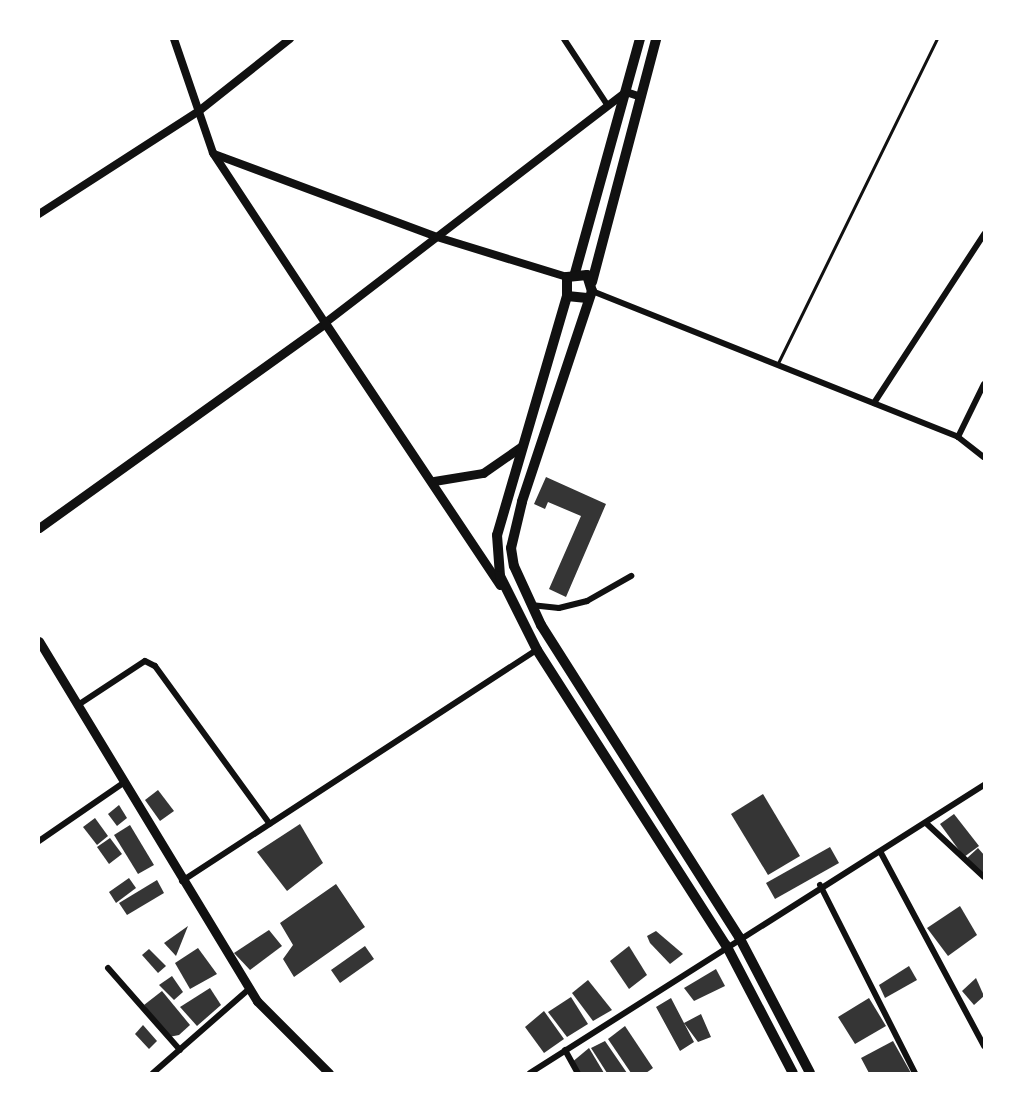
<!DOCTYPE html>
<html>
<head>
<meta charset="utf-8">
<style>
	body { margin:0 }
	#map { position:relative; width:1023px; height:1112px; overflow:hidden; background:#fff; font-family:Merriweather,serif }
	div>[style] { position:absolute }
	[style*='--x'] { left:calc(var(--x)*1px); top:calc(var(--y)*1px); width:calc(var(--w)*1px); rotate:calc(var(--a)*1deg) }
	.building>* { inset:0; background:#353535 }
	.service>* { height:3px; margin:-1.5px; padding:0 1.5px; transform-origin:1.5px; border-radius:1.5px; background:#111 }
	.minor>* { height:6px; margin:-3px; padding:0 3px; transform-origin:3px; border-radius:3px; background:#111 }
	.tertiary>* { height:8px; margin:-4px; padding:0 4px; transform-origin:4px; border-radius:4px; background:#111 }
	.secondary>* { height:9px; margin:-4.5px; padding:0 4.5px; transform-origin:4.5px; border-radius:4.5px; background:#111 }
	.primary>* { height:10px; margin:-5px; padding:0 5px; transform-origin:5px; border-radius:5px; background:#111 }
	span { translate:-50% -50%; white-space:nowrap; text-align:center; line-height:1.15; -webkit-text-stroke:6px #fff; paint-order:stroke }
	.frame { position:absolute; inset:0; border:40px solid #fff; pointer-events:none }
</style>
</head>
<body>
<div id="map">
	<div class="building">
		<i style="clip-path:polygon(546px 477px,606px 504px,566px 597px,549px 589px,581px 516px,548px 502px,545px 509px,534px 504px)"></i>
		<i style="clip-path:polygon(158px 790px,174px 811px,160px 821px,145px 800px)"></i>
		<i style="clip-path:polygon(763px 794px,800px 856px,768px 875px,731px 814px)"></i>
		<i style="clip-path:polygon(119px 805px,127px 818px,117px 826px,108px 814px)"></i>
		<i style="clip-path:polygon(954px 814px,979px 846px,964px 857px,940px 824px)"></i>
		<i style="clip-path:polygon(95px 818px,108px 836px,97px 845px,83px 827px)"></i>
		<i style="clip-path:polygon(300px 824px,323px 863px,287px 891px,257px 852px)"></i>
		<i style="clip-path:polygon(130px 825px,154px 865px,138px 874px,114px 835px)"></i>
		<i style="clip-path:polygon(110px 838px,122px 854px,109px 864px,97px 847px)"></i>
		<i style="clip-path:polygon(830px 847px,839px 863px,775px 899px,766px 883px)"></i>
		<i style="clip-path:polygon(978px 848px,984px 855px,984px 878px,966px 859px)"></i>
		<i style="clip-path:polygon(129px 878px,136px 888px,116px 903px,109px 892px)"></i>
		<i style="clip-path:polygon(157px 880px,164px 893px,127px 915px,119px 903px)"></i>
		<i style="clip-path:polygon(336px 884px,365px 927px,294px 977px,283px 959px,293px 945px,280px 923px)"></i>
		<i style="clip-path:polygon(960px 906px,977px 935px,948px 956px,927px 928px)"></i>
		<i style="clip-path:polygon(188px 926px,176px 956px,164px 943px)"></i>
		<i style="clip-path:polygon(269px 930px,282px 946px,250px 970px,234px 953px)"></i>
		<i style="clip-path:polygon(656px 931px,683px 954px,670px 964px,650px 943px,647px 936px)"></i>
		<i style="clip-path:polygon(365px 946px,374px 959px,340px 983px,331px 970px)"></i>
		<i style="clip-path:polygon(629px 946px,647px 975px,629px 989px,610px 961px)"></i>
		<i style="clip-path:polygon(198px 948px,217px 974px,190px 989px,175px 963px)"></i>
		<i style="clip-path:polygon(149px 949px,166px 966px,158px 973px,142px 955px)"></i>
		<i style="clip-path:polygon(909px 966px,917px 980px,885px 998px,879px 985px)"></i>
		<i style="clip-path:polygon(716px 969px,725px 986px,694px 1001px,684px 988px)"></i>
		<i style="clip-path:polygon(172px 976px,183px 992px,174px 1000px,159px 985px)"></i>
		<i style="clip-path:polygon(976px 978px,984px 996px,974px 1005px,962px 991px)"></i>
		<i style="clip-path:polygon(588px 980px,612px 1010px,593px 1021px,572px 993px)"></i>
		<i style="clip-path:polygon(210px 988px,221px 1005px,197px 1026px,180px 1007px)"></i>
		<i style="clip-path:polygon(162px 991px,190px 1025px,179px 1035px,169px 1037px,144px 1005px)"></i>
		<i style="clip-path:polygon(571px 997px,588px 1024px,567px 1037px,548px 1012px)"></i>
		<i style="clip-path:polygon(671px 998px,684px 1023px,701px 1014px,711px 1037px,698px 1042px,684px 1023px,694px 1042px,680px 1051px,656px 1007px)"></i>
		<i style="clip-path:polygon(869px 998px,886px 1026px,855px 1044px,838px 1017px)"></i>
		<i style="clip-path:polygon(544px 1011px,564px 1039px,544px 1053px,525px 1027px)"></i>
		<i style="clip-path:polygon(143px 1025px,157px 1041px,149px 1049px,135px 1034px)"></i>
		<i style="clip-path:polygon(625px 1026px,653px 1068px,646px 1073px,631px 1073px,608px 1039px)"></i>
		<i style="clip-path:polygon(605px 1041px,627px 1073px,607px 1073px,591px 1048px)"></i>
		<i style="clip-path:polygon(893px 1041px,911px 1073px,869px 1073px,861px 1058px)"></i>
		<i style="clip-path:polygon(589px 1048px,604px 1073px,577px 1073px,571px 1063px)"></i>
	</div>
	<div class="service">
		<i style="--x:778;--y:363;--w:361;--a:-63.9"></i>
	</div>
	<div class="minor">
		<i style="--x:564;--y:39;--w:80;--a:56.7"></i>
		<i style="--x:592;--y:291;--w:394;--a:21.7"></i>
		<i style="--x:958;--y:437;--w:33;--a:38"></i>
		<i style="--x:874;--y:403;--w:202;--a:-56.9"></i>
		<i style="--x:958;--y:437;--w:59;--a:-63.9"></i>
		<i style="--x:531;--y:605;--w:28;--a:6"></i>
		<i style="--x:559;--y:608;--w:29;--a:-14"></i>
		<i style="--x:587;--y:601;--w:51;--a:-29.6"></i>
		<i style="--x:78;--y:705;--w:80;--a:-33.3"></i>
		<i style="--x:145;--y:661;--w:11;--a:27"></i>
		<i style="--x:155;--y:666;--w:195;--a:54"></i>
		<i style="--x:926;--y:823;--w:79;--a:43"></i>
		<i style="--x:39;--y:841;--w:104;--a:-34.5"></i>
		<i style="--x:881;--y:853;--w:219;--a:61.9"></i>
		<i style="--x:182;--y:881;--w:424;--a:-33.1"></i>
		<i style="--x:820;--y:885;--w:211;--a:63.2"></i>
		<i style="--x:108;--y:968;--w:109;--a:48.7"></i>
		<i style="--x:565;--y:1050;--w:26;--a:61"></i>
		<i style="--x:153;--y:1073;--w:128;--a:-41.2"></i>
		<i style="--x:530;--y:1073;--w:538;--a:-32.39"></i>
	</div>
	<div class="tertiary">
		<i style="--x:174;--y:39;--w:120;--a:71.1"></i>
		<i style="--x:213;--y:153;--w:204;--a:56.6"></i>
		<i style="--x:325;--y:323;--w:379;--a:-37.5"></i>
		<i style="--x:626;--y:92;--w:16;--a:18"></i>
		<i style="--x:214;--y:154;--w:238;--a:20.4"></i>
		<i style="--x:437;--y:237;--w:136;--a:17.1"></i>
		<i style="--x:39;--y:214;--w:190;--a:-32.8"></i>
		<i style="--x:199;--y:111;--w:116;--a:-38.4"></i>
	</div>
	<div class="secondary">
		<i style="--x:434;--y:481;--w:50;--a:-9.3"></i>
		<i style="--x:483;--y:473;--w:47;--a:-34.7"></i>
		<i style="--x:39;--y:528;--w:352;--a:-35.6"></i>
		<i style="--x:325;--y:323;--w:315;--a:56.3"></i>
		<i style="--x:39;--y:641;--w:421;--a:58.8"></i>
		<i style="--x:257;--y:1001;--w:102;--a:45"></i>
	</div>
	<div class="primary">
		<i style="--x:575;--y:273;--w:243;--a:-74.5"></i>
		<i style="--x:592;--y:282;--w:251;--a:-75.2"></i>
		<i style="--x:567;--y:296;--w:249;--a:106.3"></i>
		<i style="--x:497;--y:535;--w:41;--a:85.8"></i>
		<i style="--x:500;--y:576;--w:83;--a:63.4"></i>
		<i style="--x:537;--y:650;--w:350;--a:57.4"></i>
		<i style="--x:726;--y:945;--w:144;--a:62.4"></i>
		<i style="--x:587;--y:298;--w:20;--a:-174"></i>
		<i style="--x:567;--y:296;--w:19;--a:-90"></i>
		<i style="--x:567;--y:277;--w:20;--a:-6"></i>
		<i style="--x:587;--y:275;--w:17;--a:73"></i>
		<i style="--x:592;--y:291;--w:222;--a:108.4"></i>
		<i style="--x:522;--y:502;--w:47;--a:103.4"></i>
		<i style="--x:511;--y:548;--w:18;--a:81"></i>
		<i style="--x:514;--y:566;--w:65;--a:65.4"></i>
		<i style="--x:541;--y:625;--w:370;--a:57.6"></i>
		<i style="--x:739;--y:937;--w:153;--a:62.4"></i>
	</div>
	<div class="frame"></div>
</div>
</body>
</html>
